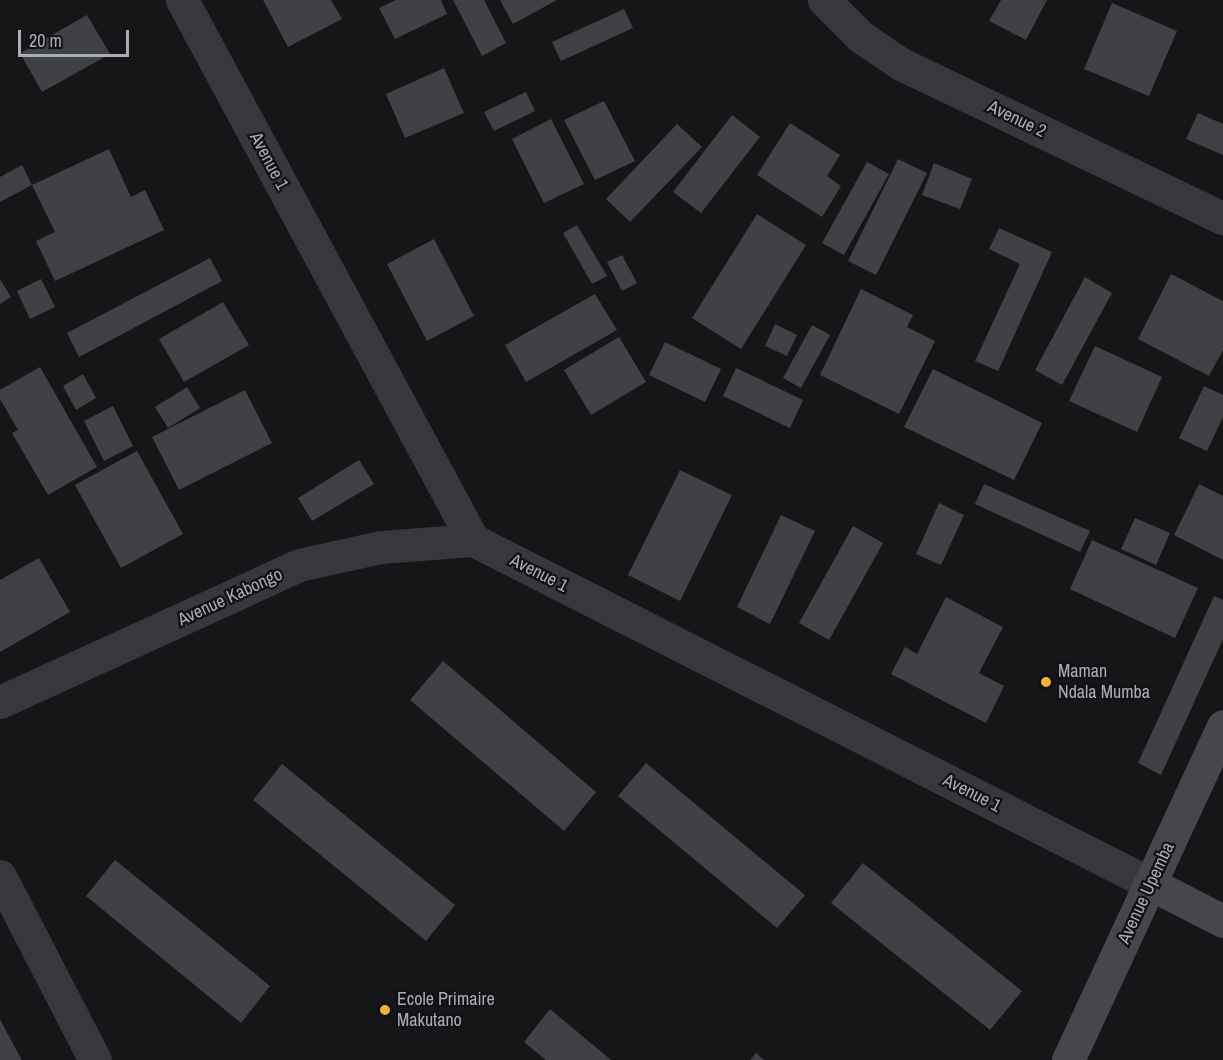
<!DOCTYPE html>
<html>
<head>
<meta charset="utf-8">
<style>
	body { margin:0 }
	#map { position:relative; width:1223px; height:1060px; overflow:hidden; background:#161618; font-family:"Archivo Narrow",sans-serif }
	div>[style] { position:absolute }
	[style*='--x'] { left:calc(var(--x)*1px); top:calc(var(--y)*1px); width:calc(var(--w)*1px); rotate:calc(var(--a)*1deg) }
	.building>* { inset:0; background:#404145 }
	.street>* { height:33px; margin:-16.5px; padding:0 16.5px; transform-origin:16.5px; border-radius:16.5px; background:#37383d }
	.secondary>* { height:33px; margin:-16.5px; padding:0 16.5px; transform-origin:16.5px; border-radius:16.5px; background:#45474d }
	.dots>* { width:16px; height:16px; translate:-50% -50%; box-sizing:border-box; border:3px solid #111113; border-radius:50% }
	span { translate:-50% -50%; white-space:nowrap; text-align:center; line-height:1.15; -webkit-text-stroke:4.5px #111113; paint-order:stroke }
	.street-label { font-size:18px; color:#a8adb8 }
	.poi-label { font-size:18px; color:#a8adb8 }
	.left { translate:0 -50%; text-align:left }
	.scale { position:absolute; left:18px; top:30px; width:111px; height:27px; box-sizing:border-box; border:3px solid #a8adb8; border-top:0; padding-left:8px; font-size:18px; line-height:21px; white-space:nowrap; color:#a8adb8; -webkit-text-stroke:4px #111113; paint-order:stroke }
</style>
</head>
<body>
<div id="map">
	<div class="building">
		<i style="clip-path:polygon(263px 0,331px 0,342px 19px,288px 47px)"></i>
		<i style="clip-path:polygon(396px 0,441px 0,447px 14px,395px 39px,379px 8px)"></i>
		<i style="clip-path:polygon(453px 0,484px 0,506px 43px,482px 56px)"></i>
		<i style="clip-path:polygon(500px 0,557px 0,513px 24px)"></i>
		<i style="clip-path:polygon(1001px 0,1047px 0,1026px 40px,989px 21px)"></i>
		<i style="clip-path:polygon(1112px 3px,1177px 31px,1149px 96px,1084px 69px)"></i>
		<i style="clip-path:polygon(624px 9px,633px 28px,561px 61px,552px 42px)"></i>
		<i style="clip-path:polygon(87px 15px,110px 54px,42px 92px,20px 53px)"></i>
		<i style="clip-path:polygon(444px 68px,464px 113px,405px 138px,386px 94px)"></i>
		<i style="clip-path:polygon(526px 92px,535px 111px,494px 131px,484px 112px)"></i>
		<i style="clip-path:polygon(604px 101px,635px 161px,595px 180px,564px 120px)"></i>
		<i style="clip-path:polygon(1198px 113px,1223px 124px,1223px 155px,1186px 139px)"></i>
		<i style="clip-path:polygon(732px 115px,760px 137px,701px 213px,673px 192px)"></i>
		<i style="clip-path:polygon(551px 119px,584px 184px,544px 203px,512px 139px)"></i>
		<i style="clip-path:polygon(790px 123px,840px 155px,827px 176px,841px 186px,822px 217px,757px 175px)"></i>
		<i style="clip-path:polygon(677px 124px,702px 147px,630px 222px,606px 199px)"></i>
		<i style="clip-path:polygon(109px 149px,131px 197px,145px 190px,164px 230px,55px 281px,36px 241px,55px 232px,32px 185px)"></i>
		<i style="clip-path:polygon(898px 159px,927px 173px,876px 275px,848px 261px)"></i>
		<i style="clip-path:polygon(867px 162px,889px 174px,844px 255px,822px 243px)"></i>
		<i style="clip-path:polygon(934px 163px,972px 179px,960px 209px,922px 195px)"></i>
		<i style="clip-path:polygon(22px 165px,32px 185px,0 202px,0 177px)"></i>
		<i style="clip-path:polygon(757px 214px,806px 245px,741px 349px,692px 318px)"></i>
		<i style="clip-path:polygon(577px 225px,607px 276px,592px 284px,563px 233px)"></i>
		<i style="clip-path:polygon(999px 228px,1052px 252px,998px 371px,975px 361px,1020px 264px,989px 249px)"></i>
		<i style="clip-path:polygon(434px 239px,474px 316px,427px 341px,387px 264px)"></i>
		<i style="clip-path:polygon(622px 255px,637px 283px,622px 291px,607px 262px)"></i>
		<i style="clip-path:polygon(210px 258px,222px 281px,79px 357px,67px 333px)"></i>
		<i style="clip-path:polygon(1171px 274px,1223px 301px,1223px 350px,1209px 376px,1138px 339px)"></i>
		<i style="clip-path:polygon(1085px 277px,1112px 293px,1062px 385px,1035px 370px)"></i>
		<i style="clip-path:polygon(0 279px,11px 297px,0 304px)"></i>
		<i style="clip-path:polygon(41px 279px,55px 307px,30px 319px,17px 291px)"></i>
		<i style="clip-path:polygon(861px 289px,913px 315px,907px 327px,935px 341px,899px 414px,820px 375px)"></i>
		<i style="clip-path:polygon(595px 294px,617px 330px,526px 382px,505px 345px)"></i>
		<i style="clip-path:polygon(223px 302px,249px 345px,184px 382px,159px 339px)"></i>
		<i style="clip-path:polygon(775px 324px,797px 335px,787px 356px,765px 346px)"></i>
		<i style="clip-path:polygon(812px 325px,830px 335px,801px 388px,783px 378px)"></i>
		<i style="clip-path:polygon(619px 337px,646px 382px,591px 415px,564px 370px)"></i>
		<i style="clip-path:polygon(665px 342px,721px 369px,705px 402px,649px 375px)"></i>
		<i style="clip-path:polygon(1095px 346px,1162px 377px,1137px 432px,1069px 401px)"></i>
		<i style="clip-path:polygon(40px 367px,97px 467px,48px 495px,12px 433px,18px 430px,0 399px,0 390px)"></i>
		<i style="clip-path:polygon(736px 368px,803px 400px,790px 428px,723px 396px)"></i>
		<i style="clip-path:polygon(933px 369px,1042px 423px,1014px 480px,904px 427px)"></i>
		<i style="clip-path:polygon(83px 374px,96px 398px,76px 410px,63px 386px)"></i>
		<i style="clip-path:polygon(1204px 386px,1223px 395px,1223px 417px,1207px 451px,1179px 438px)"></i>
		<i style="clip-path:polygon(187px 387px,200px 408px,168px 428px,155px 407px)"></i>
		<i style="clip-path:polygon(245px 390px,272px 443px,179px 490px,152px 437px)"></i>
		<i style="clip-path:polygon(113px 406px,133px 446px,104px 461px,84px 421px)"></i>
		<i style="clip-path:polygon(137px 451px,183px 534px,121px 568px,75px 485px)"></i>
		<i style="clip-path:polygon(359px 460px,374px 484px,312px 521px,298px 498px)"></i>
		<i style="clip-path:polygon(680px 470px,732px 495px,680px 601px,628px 575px)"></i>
		<i style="clip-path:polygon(984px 484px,1090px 531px,1080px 552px,975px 504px)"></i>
		<i style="clip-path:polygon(1199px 484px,1223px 496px,1223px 560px,1174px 535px)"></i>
		<i style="clip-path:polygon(939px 503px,964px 515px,941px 565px,916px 554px)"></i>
		<i style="clip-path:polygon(781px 515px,815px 531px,770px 624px,737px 607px)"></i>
		<i style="clip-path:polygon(1135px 518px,1170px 533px,1156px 565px,1121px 549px)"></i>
		<i style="clip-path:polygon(853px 526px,883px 543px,829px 640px,799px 623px)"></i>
		<i style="clip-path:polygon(1092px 540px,1198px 588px,1175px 638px,1070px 589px)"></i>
		<i style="clip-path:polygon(39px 558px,70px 612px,0 652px,0 580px)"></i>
		<i style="clip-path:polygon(1214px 596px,1223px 600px,1223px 639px,1161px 775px,1138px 763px)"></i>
		<i style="clip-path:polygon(946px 597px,1003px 627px,979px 673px,1004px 686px,986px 723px,891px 674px,905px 647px,917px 654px)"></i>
		<i style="clip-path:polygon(443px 661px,596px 792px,564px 831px,410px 700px)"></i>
		<i style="clip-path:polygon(646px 763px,805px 895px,777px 928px,618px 796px)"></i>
		<i style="clip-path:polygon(282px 764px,455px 905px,426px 941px,253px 800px)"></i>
		<i style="clip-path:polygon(115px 860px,270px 986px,241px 1023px,86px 896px)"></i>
		<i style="clip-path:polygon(863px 863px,1022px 991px,990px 1030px,831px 903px)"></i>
		<i style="clip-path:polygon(550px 1009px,611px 1060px,546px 1060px,524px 1042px)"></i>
		<i style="clip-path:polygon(0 1019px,14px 1046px,22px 1060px,0 1060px)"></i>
		<i style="clip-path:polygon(756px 1053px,764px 1060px,750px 1060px)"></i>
	</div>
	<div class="street">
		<i style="--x:182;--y:0;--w:613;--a:61.68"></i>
		<i style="--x:473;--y:540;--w:760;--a:26.9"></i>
		<i style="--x:824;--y:0;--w:52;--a:45"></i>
		<i style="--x:861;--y:37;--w:48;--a:34"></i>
		<i style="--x:901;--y:64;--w:357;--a:25.6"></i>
		<i style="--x:0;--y:702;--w:329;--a:-24.6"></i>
		<i style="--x:299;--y:565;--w:84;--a:-12.4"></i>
		<i style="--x:381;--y:547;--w:92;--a:-4.4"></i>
		<i style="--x:0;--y:876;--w:207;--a:62.7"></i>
	</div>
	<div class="secondary">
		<i style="--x:1151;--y:884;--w:81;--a:27.2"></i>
		<i style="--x:1068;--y:1060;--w:368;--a:-65.1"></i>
	</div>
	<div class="dots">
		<i style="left:1046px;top:682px;background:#f2b134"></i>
		<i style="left:385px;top:1010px;background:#f2b134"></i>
	</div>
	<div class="street-label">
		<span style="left:1017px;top:119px;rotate:26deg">Avenue 2</span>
		<span style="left:269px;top:161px;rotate:62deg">Avenue 1</span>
		<span style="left:539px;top:573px;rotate:27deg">Avenue 1</span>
		<span style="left:230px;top:597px;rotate:-25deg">Avenue Kabongo</span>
		<span style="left:972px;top:793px;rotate:27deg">Avenue 1</span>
		<span style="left:1146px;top:893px;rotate:-65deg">Avenue Upemba</span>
	</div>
	<div class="poi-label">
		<span class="left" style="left:1058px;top:682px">Maman<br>Ndala Mumba</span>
		<span class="left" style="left:397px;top:1010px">Ecole Primaire<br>Makutano</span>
	</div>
	<div class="scale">20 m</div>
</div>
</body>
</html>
